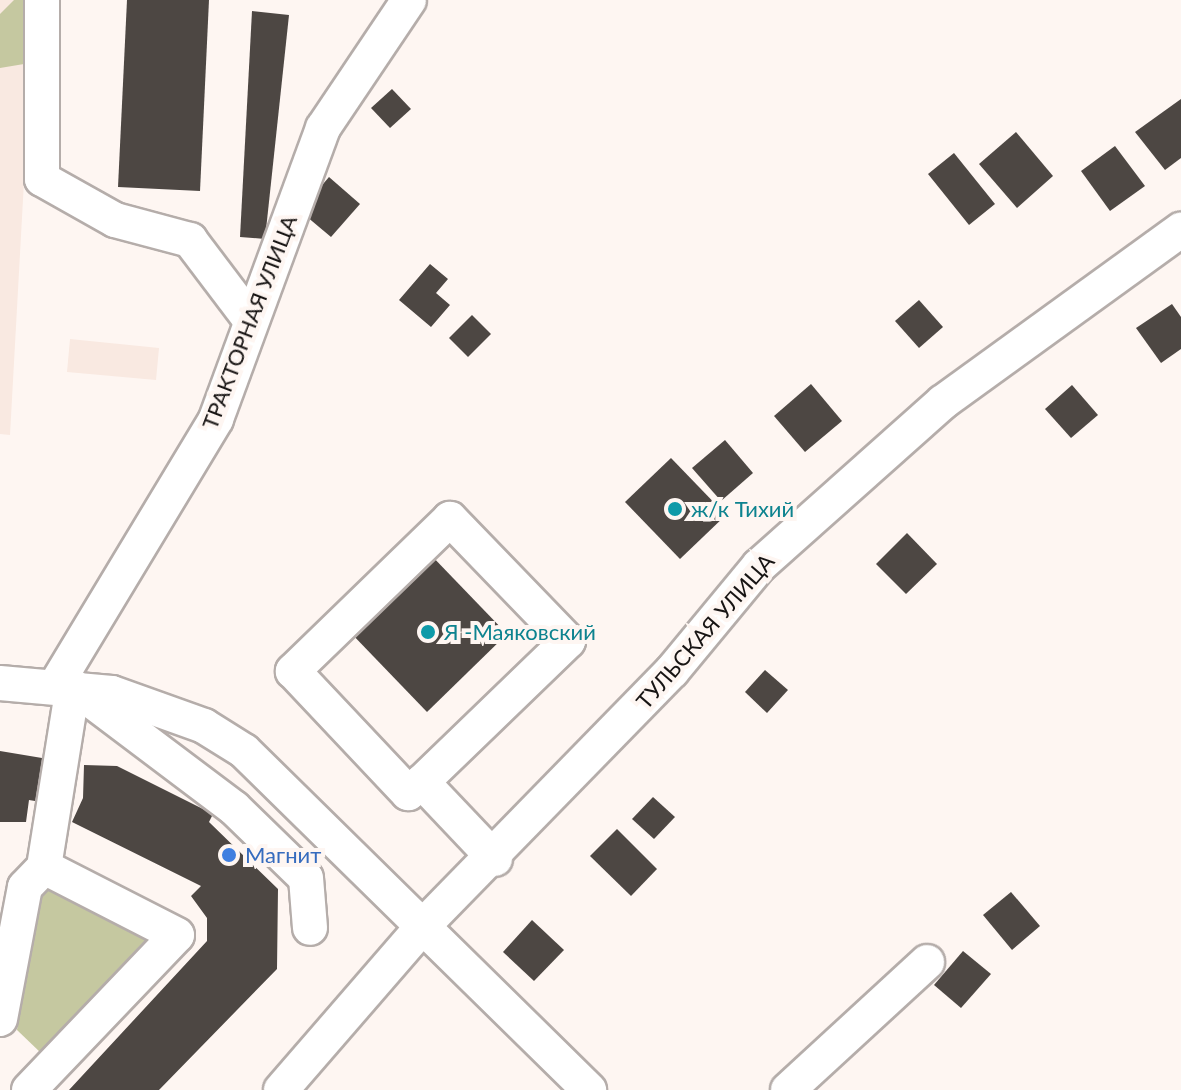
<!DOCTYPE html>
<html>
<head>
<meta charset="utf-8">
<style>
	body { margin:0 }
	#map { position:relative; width:1181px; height:1090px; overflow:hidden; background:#fef6f2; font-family:Lato,sans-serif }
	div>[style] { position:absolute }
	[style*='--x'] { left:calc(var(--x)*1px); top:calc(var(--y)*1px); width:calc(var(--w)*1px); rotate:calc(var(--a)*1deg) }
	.built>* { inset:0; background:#f9e9e1 }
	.green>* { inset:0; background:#c5c8a0 }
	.building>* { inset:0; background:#4d4743 }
	.roads { filter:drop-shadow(2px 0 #b5adaa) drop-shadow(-2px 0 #b5adaa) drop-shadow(0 2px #b5adaa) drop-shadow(0 -2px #b5adaa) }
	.minor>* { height:34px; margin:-17px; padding:0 17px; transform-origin:17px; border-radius:17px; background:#fff }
	.dots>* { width:22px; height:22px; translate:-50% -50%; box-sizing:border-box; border:4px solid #fef6f2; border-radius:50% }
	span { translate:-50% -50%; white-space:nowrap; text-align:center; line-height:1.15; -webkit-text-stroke:8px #fef6f2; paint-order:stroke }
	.street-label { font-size:22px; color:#171413 }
	.culture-label { font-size:22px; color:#0d838f }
	.left { translate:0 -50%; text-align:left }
	.shop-label { font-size:22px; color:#366cbe }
</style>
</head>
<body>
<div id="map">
	<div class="built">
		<i style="clip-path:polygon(0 0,34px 0,10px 435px,0 434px)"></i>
		<i style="clip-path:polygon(70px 339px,159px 348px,156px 380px,67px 372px)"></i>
	</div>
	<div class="green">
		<i style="clip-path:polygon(14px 0,42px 0,30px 63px,0 68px,0 14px)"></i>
		<i style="clip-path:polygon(51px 885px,155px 935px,42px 1054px,17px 1030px,38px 899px)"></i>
	</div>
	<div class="building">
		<i style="clip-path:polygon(127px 0,209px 0,200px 191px,118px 187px)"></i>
		<i style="clip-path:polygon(252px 11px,289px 15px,265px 239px,240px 237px)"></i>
		<i style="clip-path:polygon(392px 89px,411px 109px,390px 128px,371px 108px)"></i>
		<i style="clip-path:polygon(1181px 99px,1181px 158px,1165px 170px,1135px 132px)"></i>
		<i style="clip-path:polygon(1016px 132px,1053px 176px,1017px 208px,979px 164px)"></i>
		<i style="clip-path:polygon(1115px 146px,1145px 186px,1110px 211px,1081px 171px)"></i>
		<i style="clip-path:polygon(954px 153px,995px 204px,969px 225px,928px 174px)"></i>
		<i style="clip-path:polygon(329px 177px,360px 204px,331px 237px,300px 211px)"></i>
		<i style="clip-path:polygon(430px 264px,448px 279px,436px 293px,450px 305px,431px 327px,399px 300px)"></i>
		<i style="clip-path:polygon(919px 300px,943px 327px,919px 348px,895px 321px)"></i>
		<i style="clip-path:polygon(1172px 304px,1181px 317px,1181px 349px,1161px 363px,1136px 328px)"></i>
		<i style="clip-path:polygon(472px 315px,491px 334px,468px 357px,449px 338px)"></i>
		<i style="clip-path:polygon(811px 384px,842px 421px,805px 452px,774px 416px)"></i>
		<i style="clip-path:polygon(1072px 385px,1098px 415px,1071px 438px,1045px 409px)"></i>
		<i style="clip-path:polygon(725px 440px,753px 473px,721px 501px,692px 468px)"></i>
		<i style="clip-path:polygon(671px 458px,726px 515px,680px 559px,625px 502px)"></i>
		<i style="clip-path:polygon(907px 533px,937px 564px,906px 594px,876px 564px)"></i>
		<i style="clip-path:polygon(428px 552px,507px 634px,427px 712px,348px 630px)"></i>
		<i style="clip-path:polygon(765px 670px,788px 690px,767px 713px,745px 692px)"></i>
		<i style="clip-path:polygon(0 751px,48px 759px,41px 802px,29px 800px,26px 822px,0 822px)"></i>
		<i style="clip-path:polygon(84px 765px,117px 766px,213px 814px,209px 822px,278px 889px,277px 969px,159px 1090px,69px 1090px,207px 941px,207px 918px,191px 896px,201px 886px,72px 822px,83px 798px)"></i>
		<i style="clip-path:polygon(653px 797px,675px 817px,654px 839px,632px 819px)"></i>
		<i style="clip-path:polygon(617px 829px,657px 869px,631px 896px,590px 856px)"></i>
		<i style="clip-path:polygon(1011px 892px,1040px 926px,1012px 950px,983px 915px)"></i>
		<i style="clip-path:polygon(532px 920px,564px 950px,534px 981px,503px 952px)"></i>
		<i style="clip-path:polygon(963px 951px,991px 974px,961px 1008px,934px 985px)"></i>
	</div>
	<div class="roads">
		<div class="minor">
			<i style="--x:42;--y:0;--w:179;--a:90"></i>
			<i style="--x:42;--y:179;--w:84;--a:29.3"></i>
			<i style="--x:115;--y:220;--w:78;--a:14.9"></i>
			<i style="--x:190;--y:240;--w:98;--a:52.9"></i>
			<i style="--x:0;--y:683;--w:112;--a:5.1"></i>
			<i style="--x:112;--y:693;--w:98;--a:19.7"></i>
			<i style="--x:204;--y:726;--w:47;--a:32"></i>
			<i style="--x:244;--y:751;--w:484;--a:44.5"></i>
			<i style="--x:57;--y:683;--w:308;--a:-58.9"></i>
			<i style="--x:216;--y:419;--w:310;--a:-69.8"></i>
			<i style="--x:323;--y:128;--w:154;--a:-56.1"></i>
			<i style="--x:76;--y:689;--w:198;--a:37"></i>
			<i style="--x:234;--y:808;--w:100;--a:44.2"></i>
			<i style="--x:306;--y:878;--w:50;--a:85.4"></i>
			<i style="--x:422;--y:782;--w:203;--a:-44"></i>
			<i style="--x:568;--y:641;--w:170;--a:-134"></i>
			<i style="--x:450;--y:519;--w:219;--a:135.9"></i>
			<i style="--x:293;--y:671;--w:168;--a:46.7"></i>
			<i style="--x:408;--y:793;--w:18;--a:-38"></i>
			<i style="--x:422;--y:782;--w:106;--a:46.5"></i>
			<i style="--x:0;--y:1019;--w:134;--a:-79.3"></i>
			<i style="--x:25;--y:887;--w:28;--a:-46"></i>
			<i style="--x:44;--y:867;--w:183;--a:-80.9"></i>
			<i style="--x:29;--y:1090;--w:214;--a:-46.3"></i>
			<i style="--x:177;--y:935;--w:149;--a:-152.9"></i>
			<i style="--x:281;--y:1090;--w:217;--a:-49.1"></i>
			<i style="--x:423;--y:926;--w:356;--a:-45.7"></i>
			<i style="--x:672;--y:671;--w:136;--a:-50.4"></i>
			<i style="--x:759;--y:566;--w:246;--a:-41.7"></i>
			<i style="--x:943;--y:402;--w:294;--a:-35.9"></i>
			<i style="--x:788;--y:1090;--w:189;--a:-42.6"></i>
		</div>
	</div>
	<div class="dots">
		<i style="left:675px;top:509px;background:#0f9aa8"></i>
		<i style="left:428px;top:632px;background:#0f9aa8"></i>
		<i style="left:229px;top:855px;background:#3f7fe0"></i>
	</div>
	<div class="street-label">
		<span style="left:249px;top:322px;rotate:-69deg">ТРАКТОРНАЯ УЛИЦА</span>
		<span style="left:705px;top:631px;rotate:-49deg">ТУЛЬСКАЯ УЛИЦА</span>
	</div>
	<div class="culture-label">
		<span class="left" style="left:691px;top:509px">ж/к Тихий</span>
		<span class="left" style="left:444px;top:632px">Я -Маяковский</span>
	</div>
	<div class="shop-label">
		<span class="left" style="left:245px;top:855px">Магнит</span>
	</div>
</div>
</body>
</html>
